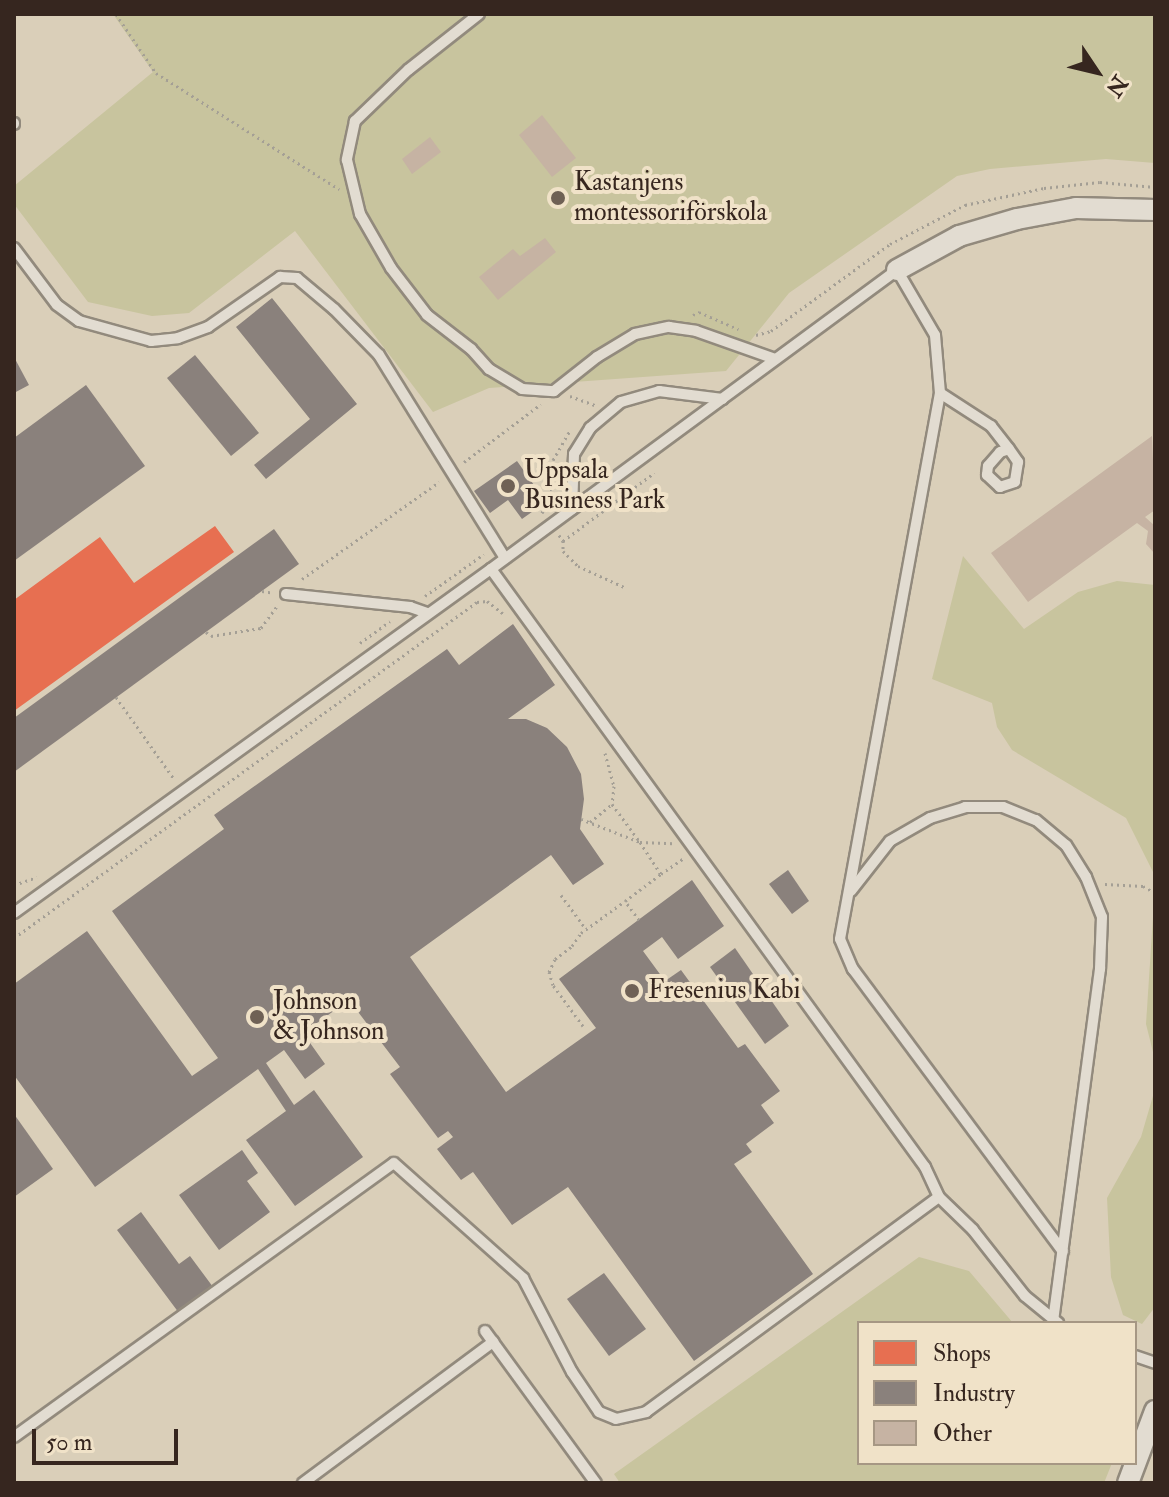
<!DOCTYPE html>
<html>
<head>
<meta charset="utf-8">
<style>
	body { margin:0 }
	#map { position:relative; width:1169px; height:1497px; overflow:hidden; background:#dacfb9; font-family:"IM FELL Double Pica",serif }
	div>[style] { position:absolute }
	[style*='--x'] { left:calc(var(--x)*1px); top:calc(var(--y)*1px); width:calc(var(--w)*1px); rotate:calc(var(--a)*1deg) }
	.green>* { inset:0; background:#c8c49e }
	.shops>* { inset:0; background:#e76f51 }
	.industry>* { inset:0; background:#8a817c }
	.building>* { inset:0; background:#c6b3a3 }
	.path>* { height:3px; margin-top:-1.5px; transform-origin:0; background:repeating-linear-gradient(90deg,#a49f95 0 2px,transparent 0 6px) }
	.roads { filter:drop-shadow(2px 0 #928a7d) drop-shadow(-2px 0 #928a7d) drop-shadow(0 2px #928a7d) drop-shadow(0 -2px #928a7d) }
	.service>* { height:10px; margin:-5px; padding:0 5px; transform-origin:5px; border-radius:5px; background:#e2dcd1 }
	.minor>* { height:20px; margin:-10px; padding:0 10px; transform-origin:10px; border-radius:10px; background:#e2dcd1 }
	.dots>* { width:22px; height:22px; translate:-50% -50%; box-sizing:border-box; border:4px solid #f0e2c8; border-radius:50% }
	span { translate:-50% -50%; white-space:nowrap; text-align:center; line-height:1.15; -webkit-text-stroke:8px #f0e2c8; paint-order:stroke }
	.poi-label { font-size:26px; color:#36261f }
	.left { translate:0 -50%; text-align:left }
	.frame { position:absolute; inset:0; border:16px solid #36261f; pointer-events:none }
	.legend { position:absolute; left:857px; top:1321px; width:280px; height:144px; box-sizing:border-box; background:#f0e2c8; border:2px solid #a69784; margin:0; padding:10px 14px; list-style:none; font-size:24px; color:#36261f }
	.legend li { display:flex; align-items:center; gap:16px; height:40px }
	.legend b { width:40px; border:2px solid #a69784 }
	.north { position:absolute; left:1057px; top:32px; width:80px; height:80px; -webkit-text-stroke:6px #f0e2c8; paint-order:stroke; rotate:125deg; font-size:22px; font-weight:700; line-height:32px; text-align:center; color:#36261f }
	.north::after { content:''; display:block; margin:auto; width:28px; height:36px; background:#36261f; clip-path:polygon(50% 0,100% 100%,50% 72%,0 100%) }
	.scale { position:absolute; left:32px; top:1429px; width:146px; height:36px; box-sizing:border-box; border:4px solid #36261f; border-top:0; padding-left:10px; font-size:24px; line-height:28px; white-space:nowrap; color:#36261f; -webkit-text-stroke:6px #f0e2c8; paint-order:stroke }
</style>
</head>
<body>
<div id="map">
	<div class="green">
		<i style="clip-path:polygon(113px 14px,1155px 14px,1155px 163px,1106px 159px,990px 169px,957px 176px,789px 293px,726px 371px,489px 388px,433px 412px,295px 231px,189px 313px,152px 316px,88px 302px,14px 204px,14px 186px,153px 72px)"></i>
		<i style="clip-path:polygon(963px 556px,1024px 629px,1078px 592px,1117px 581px,1155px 585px,1155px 876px,1126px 818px,1012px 750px,997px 727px,992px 703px,932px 679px)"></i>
		<i style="clip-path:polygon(1155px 886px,1155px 1060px,1146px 1024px)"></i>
		<i style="clip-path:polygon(1155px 1089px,1155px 1307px,1142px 1324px,1123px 1315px,1111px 1277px,1107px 1198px,1141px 1137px)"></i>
		<i style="clip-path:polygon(919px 1257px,969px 1271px,1013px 1323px,859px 1323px,859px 1463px,1112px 1463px,1104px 1483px,620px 1483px,614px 1474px)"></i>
	</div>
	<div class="shops">
		<i style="clip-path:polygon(215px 526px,234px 552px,14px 711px,14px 600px,100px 537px,134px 583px)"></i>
	</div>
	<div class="industry">
		<i style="clip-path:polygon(272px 298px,357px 404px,266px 479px,254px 465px,310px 419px,236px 327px)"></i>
		<i style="clip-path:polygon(195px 355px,259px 433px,231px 456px,167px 378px)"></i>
		<i style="clip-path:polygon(14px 357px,29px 385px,14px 393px)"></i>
		<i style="clip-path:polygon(86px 385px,145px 466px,14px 561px,14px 438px)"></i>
		<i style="clip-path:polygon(517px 461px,546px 502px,522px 519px,508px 500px,490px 513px,474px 491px)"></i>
		<i style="clip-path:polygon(274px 529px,299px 564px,14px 772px,14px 718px)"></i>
		<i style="clip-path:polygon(513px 624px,555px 685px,508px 719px,526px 719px,547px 728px,567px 747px,581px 774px,584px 799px,580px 829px,604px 864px,573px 885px,551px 855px,410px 957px,506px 1092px,596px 1028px,559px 979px,692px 880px,724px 926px,678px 959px,662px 937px,643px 951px,665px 981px,681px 970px,738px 1048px,745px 1044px,780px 1091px,761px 1105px,774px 1123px,746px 1144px,752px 1152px,734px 1164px,813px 1274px,694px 1361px,568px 1187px,512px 1225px,473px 1172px,461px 1180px,437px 1149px,453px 1137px,448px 1131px,438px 1138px,390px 1074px,400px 1067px,349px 1000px,303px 1033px,325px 1064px,305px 1079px,284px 1050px,266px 1063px,294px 1105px,314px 1090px,363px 1157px,295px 1206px,246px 1140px,286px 1111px,258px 1069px,95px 1187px,14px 1075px,14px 984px,87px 931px,192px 1076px,218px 1058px,112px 911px,224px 829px,214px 815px,447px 649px,459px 665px)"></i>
		<i style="clip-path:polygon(788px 870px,809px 901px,792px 914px,769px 884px)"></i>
		<i style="clip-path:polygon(735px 948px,789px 1026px,765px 1044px,710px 967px)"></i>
		<i style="clip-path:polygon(14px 1114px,53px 1169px,14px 1197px)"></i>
		<i style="clip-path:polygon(242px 1150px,258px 1173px,247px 1181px,270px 1212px,219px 1250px,179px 1195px)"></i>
		<i style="clip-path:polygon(141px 1212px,179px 1264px,190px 1256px,213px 1287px,179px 1313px,117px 1230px)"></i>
		<i style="clip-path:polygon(604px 1273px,646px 1329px,609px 1356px,567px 1299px)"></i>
	</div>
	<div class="building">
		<i style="clip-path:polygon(542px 115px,576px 158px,552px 177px,519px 135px)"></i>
		<i style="clip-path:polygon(430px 137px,441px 152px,412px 174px,402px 159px)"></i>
		<i style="clip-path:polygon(545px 238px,556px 252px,498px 300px,479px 277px,513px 249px,520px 256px)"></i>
		<i style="clip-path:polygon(1152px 436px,1155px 510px,1145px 517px,1155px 526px,1155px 554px,1146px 544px,1148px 531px,1137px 523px,1028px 602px,991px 553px)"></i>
	</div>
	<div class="path">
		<i style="--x:116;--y:14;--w:71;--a:55.9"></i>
		<i style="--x:156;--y:73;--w:217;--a:32.4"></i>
		<i style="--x:693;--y:315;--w:7;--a:-27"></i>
		<i style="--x:699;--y:312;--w:43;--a:23.6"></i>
		<i style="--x:756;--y:335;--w:16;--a:-15"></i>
		<i style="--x:771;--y:331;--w:147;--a:-36.2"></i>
		<i style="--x:890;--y:244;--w:85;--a:-27.5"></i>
		<i style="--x:965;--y:205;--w:81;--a:-12.1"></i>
		<i style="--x:1044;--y:188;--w:56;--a:-6.1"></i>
		<i style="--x:1100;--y:182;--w:55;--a:5.2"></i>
		<i style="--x:570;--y:396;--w:27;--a:20"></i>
		<i style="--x:464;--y:462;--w:96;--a:-37"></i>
		<i style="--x:542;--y:513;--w:19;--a:-65"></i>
		<i style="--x:550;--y:496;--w:36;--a:-85"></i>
		<i style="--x:553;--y:460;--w:34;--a:-60"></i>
		<i style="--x:559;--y:535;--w:7;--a:56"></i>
		<i style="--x:563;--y:541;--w:114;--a:-36.8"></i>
		<i style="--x:563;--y:541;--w:10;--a:90"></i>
		<i style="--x:563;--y:551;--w:21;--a:45"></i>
		<i style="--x:578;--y:566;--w:51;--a:24.5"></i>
		<i style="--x:302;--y:579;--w:168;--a:-35.3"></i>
		<i style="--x:262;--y:591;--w:12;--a:9"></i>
		<i style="--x:425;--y:596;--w:72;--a:-35.4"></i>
		<i style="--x:206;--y:632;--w:6;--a:39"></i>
		<i style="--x:211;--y:636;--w:51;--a:-9.1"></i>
		<i style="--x:261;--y:628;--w:29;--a:-54"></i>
		<i style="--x:360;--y:643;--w:37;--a:-36"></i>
		<i style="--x:116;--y:697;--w:100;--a:54.7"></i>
		<i style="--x:605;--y:753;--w:34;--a:75"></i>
		<i style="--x:614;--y:786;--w:18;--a:96"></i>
		<i style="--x:612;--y:804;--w:47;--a:53.6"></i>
		<i style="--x:640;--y:842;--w:33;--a:2"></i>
		<i style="--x:581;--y:819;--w:63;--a:21.3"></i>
		<i style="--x:640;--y:842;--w:38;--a:57"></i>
		<i style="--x:661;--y:874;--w:28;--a:-35"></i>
		<i style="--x:590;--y:822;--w:28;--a:-39"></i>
		<i style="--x:1105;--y:884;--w:38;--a:3"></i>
		<i style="--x:1143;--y:886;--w:14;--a:30"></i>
		<i style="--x:14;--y:885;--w:24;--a:-19"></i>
		<i style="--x:561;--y:895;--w:42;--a:53.7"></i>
		<i style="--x:639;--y:920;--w:24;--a:-126"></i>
		<i style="--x:625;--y:901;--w:45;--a:-36.9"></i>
		<i style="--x:14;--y:938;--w:572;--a:-35.97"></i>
		<i style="--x:477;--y:602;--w:10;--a:-6"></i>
		<i style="--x:487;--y:601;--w:23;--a:38"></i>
		<i style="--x:583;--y:1026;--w:51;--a:-126.2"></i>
		<i style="--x:553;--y:985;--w:14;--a:-107"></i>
		<i style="--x:549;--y:972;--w:14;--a:-65"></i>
		<i style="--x:555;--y:959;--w:21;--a:-37"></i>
		<i style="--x:572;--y:946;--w:16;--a:-55"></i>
		<i style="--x:581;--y:933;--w:54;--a:-36"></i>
	</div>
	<div class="roads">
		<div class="service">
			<i style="--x:479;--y:14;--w:90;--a:141.7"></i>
			<i style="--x:408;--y:70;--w:74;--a:136.1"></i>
			<i style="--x:355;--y:121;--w:40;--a:102"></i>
			<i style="--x:347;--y:160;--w:56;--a:76.5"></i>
			<i style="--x:360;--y:214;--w:62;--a:60.1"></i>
			<i style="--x:391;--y:268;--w:59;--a:52.5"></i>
			<i style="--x:427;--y:315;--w:56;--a:37.7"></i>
			<i style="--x:471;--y:349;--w:27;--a:48"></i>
			<i style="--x:489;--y:369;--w:39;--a:31"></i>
			<i style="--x:522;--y:389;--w:32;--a:4"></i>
			<i style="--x:554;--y:391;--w:55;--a:-38.3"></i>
			<i style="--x:597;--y:357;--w:44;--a:-31.2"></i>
			<i style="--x:635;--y:334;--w:35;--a:-12"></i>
			<i style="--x:669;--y:327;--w:27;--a:8"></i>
			<i style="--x:696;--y:331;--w:84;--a:19.5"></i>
			<i style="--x:14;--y:123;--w:1;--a:90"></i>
			<i style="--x:14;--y:248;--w:71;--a:53"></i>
			<i style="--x:57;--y:305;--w:27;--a:36"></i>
			<i style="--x:79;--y:321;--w:75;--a:15.5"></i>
			<i style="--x:151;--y:341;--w:27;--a:-6"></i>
			<i style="--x:178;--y:338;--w:32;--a:-20"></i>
			<i style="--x:208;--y:327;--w:88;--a:-34.8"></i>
			<i style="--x:280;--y:277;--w:17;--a:3"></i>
			<i style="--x:297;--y:278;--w:48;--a:40"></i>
			<i style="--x:334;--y:309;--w:64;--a:45.6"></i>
			<i style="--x:379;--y:355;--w:239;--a:58.2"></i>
			<i style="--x:940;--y:393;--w:555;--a:100.38"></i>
			<i style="--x:840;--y:939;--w:33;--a:67"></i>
			<i style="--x:853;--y:969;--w:352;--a:53.4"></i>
			<i style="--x:572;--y:509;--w:55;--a:-87.9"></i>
			<i style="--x:574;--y:454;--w:31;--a:-58"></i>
			<i style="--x:590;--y:428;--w:40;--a:-40"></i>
			<i style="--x:621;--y:402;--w:40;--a:-16"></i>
			<i style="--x:659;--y:391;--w:64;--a:7.2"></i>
			<i style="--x:491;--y:569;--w:739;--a:54.03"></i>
			<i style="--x:925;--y:1167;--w:33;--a:65"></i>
			<i style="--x:939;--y:1197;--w:47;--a:44.1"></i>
			<i style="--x:973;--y:1230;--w:84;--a:51.8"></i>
			<i style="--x:1025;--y:1296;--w:43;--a:39.3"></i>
			<i style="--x:286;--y:594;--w:125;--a:6"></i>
			<i style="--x:410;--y:607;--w:18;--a:19"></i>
			<i style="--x:851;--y:891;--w:63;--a:-52"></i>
			<i style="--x:890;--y:841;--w:46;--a:-29.9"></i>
			<i style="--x:930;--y:818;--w:37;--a:-17"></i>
			<i style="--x:965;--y:807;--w:38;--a:0"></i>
			<i style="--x:1003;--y:807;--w:35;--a:22"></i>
			<i style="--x:1036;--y:820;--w:39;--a:40"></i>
			<i style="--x:1066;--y:845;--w:38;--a:58"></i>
			<i style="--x:1086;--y:877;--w:43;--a:68.2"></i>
			<i style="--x:1102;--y:917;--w:52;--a:92.2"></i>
			<i style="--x:1100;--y:969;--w:354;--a:97.6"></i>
			<i style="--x:14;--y:913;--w:588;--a:-35.8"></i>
			<i style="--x:491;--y:569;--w:504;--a:-36.37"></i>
			<i style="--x:897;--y:270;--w:75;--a:59.7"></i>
			<i style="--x:935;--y:335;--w:58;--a:85.1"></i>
			<i style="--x:940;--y:393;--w:61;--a:32.9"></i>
			<i style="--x:991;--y:426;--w:29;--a:52"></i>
			<i style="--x:1009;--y:449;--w:16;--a:55"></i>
			<i style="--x:1018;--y:462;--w:20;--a:99"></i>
			<i style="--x:1015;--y:482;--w:16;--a:162"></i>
			<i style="--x:1000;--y:487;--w:18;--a:-137"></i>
			<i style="--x:987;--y:475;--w:9;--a:-84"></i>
			<i style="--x:988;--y:466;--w:18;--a:-49"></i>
			<i style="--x:1000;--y:452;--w:9;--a:-18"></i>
			<i style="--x:485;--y:1331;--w:188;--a:53.9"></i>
			<i style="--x:1135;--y:1356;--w:21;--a:19"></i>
			<i style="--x:14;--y:1437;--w:468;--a:-35.8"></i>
			<i style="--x:394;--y:1163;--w:173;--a:41.7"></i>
			<i style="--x:523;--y:1278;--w:106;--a:62.5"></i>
			<i style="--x:572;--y:1372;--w:48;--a:56"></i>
			<i style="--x:599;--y:1412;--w:18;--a:22"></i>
			<i style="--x:616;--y:1419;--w:31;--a:-13"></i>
			<i style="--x:646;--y:1412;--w:363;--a:-36.3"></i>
			<i style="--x:303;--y:1483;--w:237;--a:-36.6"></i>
		</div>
		<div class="minor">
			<i style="--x:897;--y:270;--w:71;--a:-28.7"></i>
			<i style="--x:959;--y:236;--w:60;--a:-16.3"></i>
			<i style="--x:1017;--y:219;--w:60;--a:-10.6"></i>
			<i style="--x:1076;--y:208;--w:79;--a:1.5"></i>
			<i style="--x:1128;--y:1483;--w:77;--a:-69.4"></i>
		</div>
	</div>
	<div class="dots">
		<i style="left:558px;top:198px;background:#6f6155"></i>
		<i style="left:508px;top:486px;background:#6f6155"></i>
		<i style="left:632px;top:991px;background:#6f6155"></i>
		<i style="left:257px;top:1017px;background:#6f6155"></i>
	</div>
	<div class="poi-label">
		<span class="left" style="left:574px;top:198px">Kastanjens<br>montessoriförskola</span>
		<span class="left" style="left:524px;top:486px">Uppsala<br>Business Park</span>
		<span class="left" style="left:648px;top:991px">Fresenius Kabi</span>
		<span class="left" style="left:273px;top:1017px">Johnson<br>&amp; Johnson</span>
	</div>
	<div class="frame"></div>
	<ul class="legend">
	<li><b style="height:22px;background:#e76f51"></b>Shops</li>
	<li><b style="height:22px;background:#8a817c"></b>Industry</li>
	<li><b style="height:22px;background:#c6b3a3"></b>Other</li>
	</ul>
	<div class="north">N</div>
	<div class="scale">50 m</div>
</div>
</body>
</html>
